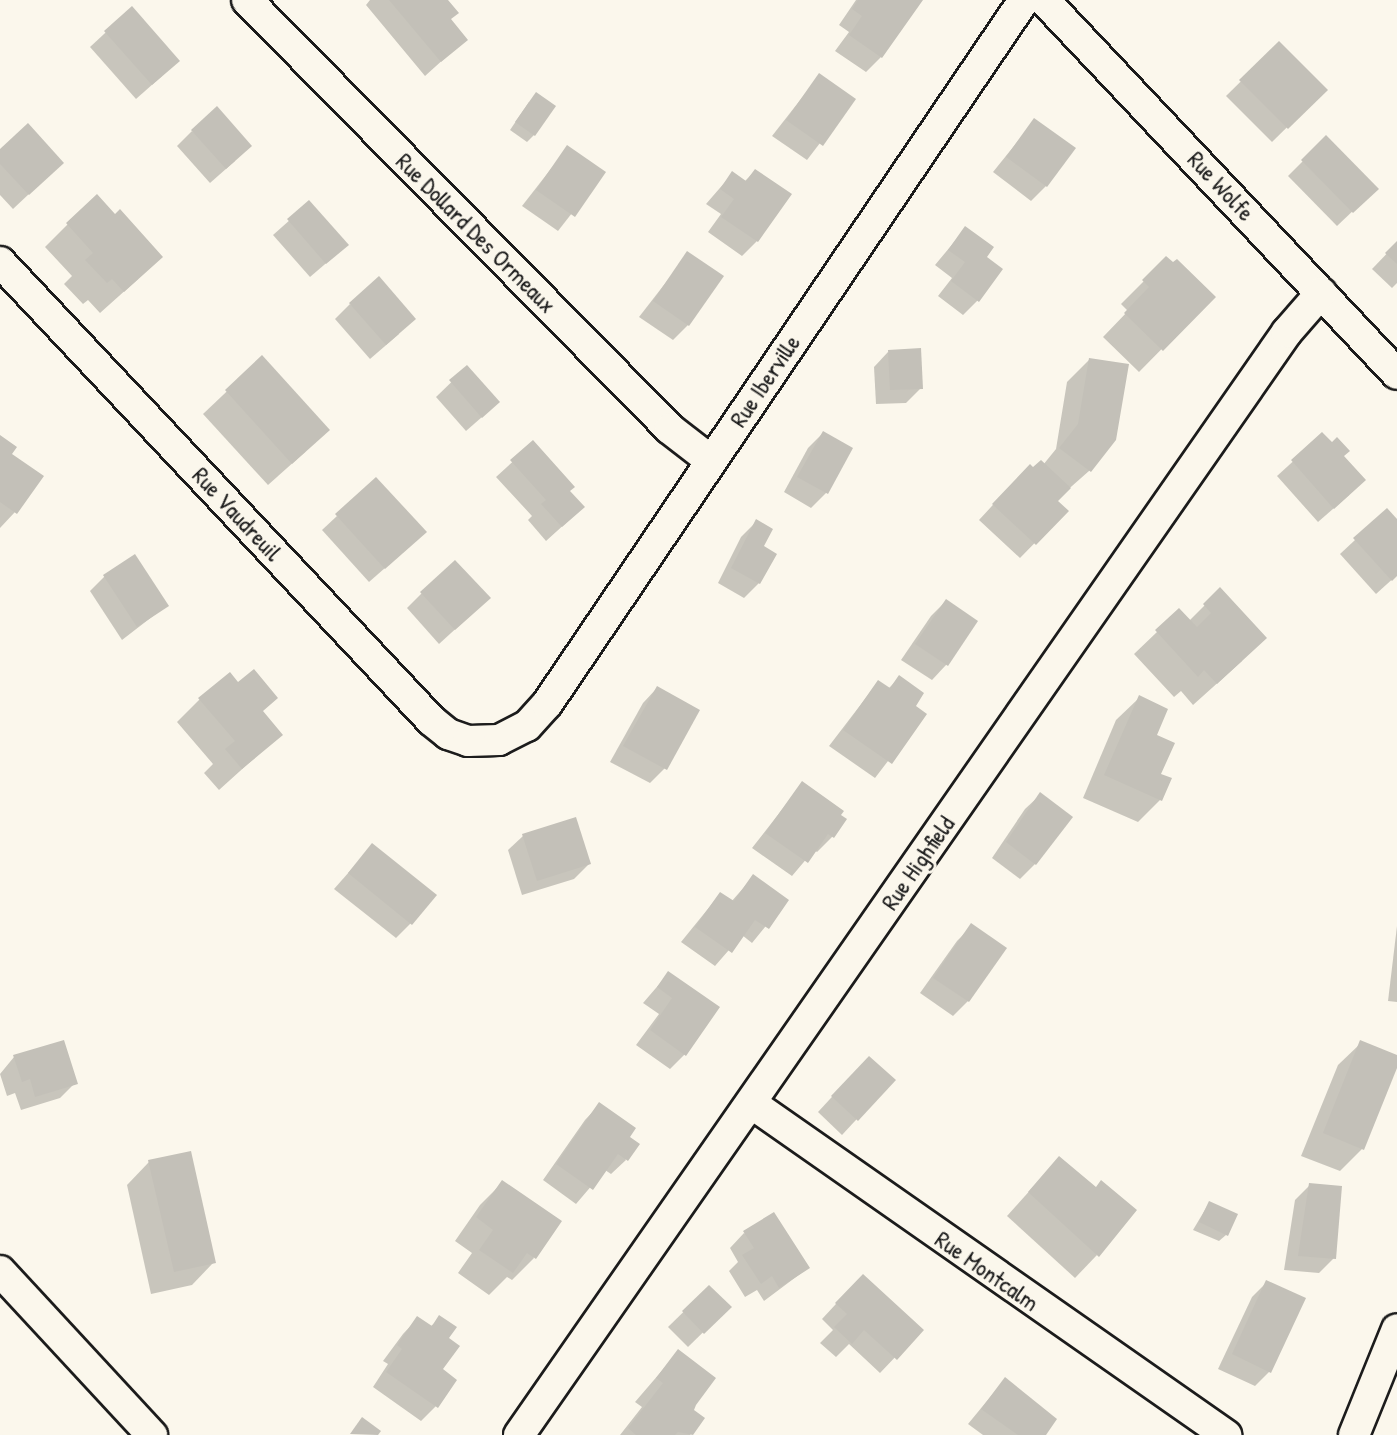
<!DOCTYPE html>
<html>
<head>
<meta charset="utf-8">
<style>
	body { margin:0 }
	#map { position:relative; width:1397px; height:1435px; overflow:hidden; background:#fbf7ec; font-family:"Patrick Hand",sans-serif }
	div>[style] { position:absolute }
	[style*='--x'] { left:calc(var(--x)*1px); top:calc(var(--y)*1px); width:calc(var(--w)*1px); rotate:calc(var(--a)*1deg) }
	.shadow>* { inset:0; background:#0003 }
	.building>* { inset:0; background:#c3c0b8 }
	.roads { filter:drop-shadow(2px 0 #1c1c1c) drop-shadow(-2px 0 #1c1c1c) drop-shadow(0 2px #1c1c1c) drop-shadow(0 -2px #1c1c1c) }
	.minor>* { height:30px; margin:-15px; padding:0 15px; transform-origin:15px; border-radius:15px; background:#fbf7ec }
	span { translate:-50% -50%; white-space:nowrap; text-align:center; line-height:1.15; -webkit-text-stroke:6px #fbf7ec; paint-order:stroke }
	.street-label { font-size:24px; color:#1c1c1c }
</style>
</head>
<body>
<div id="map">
	<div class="shadow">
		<i style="clip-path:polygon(370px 0,445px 0,449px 19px,466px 39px,425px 76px,366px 5px)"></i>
		<i style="clip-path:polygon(856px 0,920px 0,881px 57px,866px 72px,835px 51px,849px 32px,839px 25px)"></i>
		<i style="clip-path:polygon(131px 9px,162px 76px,136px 99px,90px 47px)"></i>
		<i style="clip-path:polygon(1279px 44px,1325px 90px,1272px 142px,1226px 96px)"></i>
		<i style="clip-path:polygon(819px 76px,853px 100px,807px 160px,772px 136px)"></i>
		<i style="clip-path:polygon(529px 102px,534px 135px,527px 142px,510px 130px)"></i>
		<i style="clip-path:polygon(1034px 121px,1046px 186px,1031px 201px,993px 172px)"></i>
		<i style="clip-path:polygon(192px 131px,235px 161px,210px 183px,177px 146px)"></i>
		<i style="clip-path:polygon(1326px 138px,1376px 189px,1337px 226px,1288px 176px)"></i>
		<i style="clip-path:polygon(568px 147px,604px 172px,558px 231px,522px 206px)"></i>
		<i style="clip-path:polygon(0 151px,46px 178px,13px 209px,0 195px)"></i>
		<i style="clip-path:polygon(755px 171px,757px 241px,742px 256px,708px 232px,721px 214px,706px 204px,732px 174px,744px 182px)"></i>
		<i style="clip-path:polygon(309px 203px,331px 259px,310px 277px,273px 235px)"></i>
		<i style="clip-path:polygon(115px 217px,138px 279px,100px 313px,88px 300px,83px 304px,64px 284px,72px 276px,45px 247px,68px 224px)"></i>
		<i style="clip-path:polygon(965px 229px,984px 258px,978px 300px,963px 315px,938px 296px,952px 278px,935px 265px)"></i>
		<i style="clip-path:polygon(1397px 243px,1397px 283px,1392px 288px,1372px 269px)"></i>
		<i style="clip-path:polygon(688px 254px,688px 325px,673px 340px,639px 317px)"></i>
		<i style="clip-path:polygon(1166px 259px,1213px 297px,1139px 372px,1103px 337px,1128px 311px,1121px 304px)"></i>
		<i style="clip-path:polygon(350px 304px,399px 334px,370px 359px,335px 319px)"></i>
		<i style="clip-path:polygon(888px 352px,921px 388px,906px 403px,876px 404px,874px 367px)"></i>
		<i style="clip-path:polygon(262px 358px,305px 452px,268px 485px,203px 414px)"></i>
		<i style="clip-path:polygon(1089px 360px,1115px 440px,1089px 471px,1055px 501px,1066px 511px,1020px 558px,979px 520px,1015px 481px,1043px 465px,1056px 449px,1067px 382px)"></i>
		<i style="clip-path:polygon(467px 367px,482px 417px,466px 431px,436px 397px)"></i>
		<i style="clip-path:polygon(823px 433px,826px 493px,811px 508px,784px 492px,808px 448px)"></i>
		<i style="clip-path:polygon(1322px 435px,1342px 456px,1349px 495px,1318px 522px,1277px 476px)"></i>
		<i style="clip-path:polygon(0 438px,9px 454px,15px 512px,0 528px)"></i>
		<i style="clip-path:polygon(533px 443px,568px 491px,567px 522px,546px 541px,528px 520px,532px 516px,496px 477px)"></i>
		<i style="clip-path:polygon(337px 516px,409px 547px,369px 582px,322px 530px)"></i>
		<i style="clip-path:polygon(756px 522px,761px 547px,759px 583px,744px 598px,718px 583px,741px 537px)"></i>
		<i style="clip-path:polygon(1397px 522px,1397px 575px,1376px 594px,1340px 554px,1355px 540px)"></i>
		<i style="clip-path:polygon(105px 576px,166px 606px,122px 640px,90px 591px)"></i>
		<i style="clip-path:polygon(1220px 590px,1242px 661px,1193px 705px,1181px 691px,1174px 697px,1134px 654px,1157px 632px,1189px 621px)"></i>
		<i style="clip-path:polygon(422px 593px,473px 613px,439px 644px,407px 608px)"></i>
		<i style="clip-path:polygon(946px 601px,976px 621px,946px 665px,932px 680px,901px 660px,931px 616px)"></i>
		<i style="clip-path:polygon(899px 678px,913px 706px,924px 714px,875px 778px,829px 746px,878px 682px,888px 689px)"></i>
		<i style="clip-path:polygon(657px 688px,665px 768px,650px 783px,610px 762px,643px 703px)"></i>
		<i style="clip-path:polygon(1139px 698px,1154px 736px,1161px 799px,1138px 822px,1083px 798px,1116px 720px)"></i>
		<i style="clip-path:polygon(200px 699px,261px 712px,280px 735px,219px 790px,204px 773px,213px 764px,177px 722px)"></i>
		<i style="clip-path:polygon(802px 784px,844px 820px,832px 837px,817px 852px,814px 850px,792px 876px,752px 848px)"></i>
		<i style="clip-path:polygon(1040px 795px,1035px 864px,1020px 879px,992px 858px,1025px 809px)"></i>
		<i style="clip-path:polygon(523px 836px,589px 864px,574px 879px,522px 895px,508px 850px)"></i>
		<i style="clip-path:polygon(372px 846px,411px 923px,396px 938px,334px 889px)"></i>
		<i style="clip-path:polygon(753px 877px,787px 900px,752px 943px,742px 935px,715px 966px,681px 942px,720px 894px,731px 902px)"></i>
		<i style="clip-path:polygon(972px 926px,968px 1001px,953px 1016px,920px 993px,957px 941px)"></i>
		<i style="clip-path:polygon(1397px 926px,1397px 1002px,1388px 1001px)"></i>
		<i style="clip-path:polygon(668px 974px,685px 1054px,670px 1069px,636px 1045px,659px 1014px,643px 1003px)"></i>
		<i style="clip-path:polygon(1361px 1043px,1397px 1057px,1397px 1063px,1362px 1149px,1340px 1171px,1301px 1156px,1338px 1065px)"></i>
		<i style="clip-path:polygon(14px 1057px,75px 1083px,60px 1098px,21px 1110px,15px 1093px,7px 1096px,0 1074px)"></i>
		<i style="clip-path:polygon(854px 1073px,893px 1080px,842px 1135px,818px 1112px)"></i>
		<i style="clip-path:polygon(599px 1105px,626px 1160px,611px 1174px,605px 1170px,576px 1204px,543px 1180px,585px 1120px)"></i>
		<i style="clip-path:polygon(1059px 1158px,1097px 1255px,1075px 1278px,1007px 1216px)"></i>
		<i style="clip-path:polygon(149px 1162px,214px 1262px,192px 1285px,151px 1294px,127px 1185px)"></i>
		<i style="clip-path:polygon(503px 1182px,534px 1258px,512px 1280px,507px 1277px,489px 1295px,458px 1273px,472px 1253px,455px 1241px,480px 1205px)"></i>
		<i style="clip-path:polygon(1310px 1185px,1334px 1258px,1319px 1273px,1284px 1270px,1295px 1200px)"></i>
		<i style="clip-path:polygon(1209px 1203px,1226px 1235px,1219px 1241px,1193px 1230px)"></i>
		<i style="clip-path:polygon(744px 1233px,808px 1268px,764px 1301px,757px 1290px,745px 1297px,729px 1271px,738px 1262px,730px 1248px)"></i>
		<i style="clip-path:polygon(1267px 1282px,1270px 1371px,1255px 1386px,1218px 1369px,1252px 1297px)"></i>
		<i style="clip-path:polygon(709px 1287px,729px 1307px,688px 1347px,668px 1327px)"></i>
		<i style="clip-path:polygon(848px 1291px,921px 1330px,880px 1373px,849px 1344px,836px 1357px,820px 1343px,833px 1330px,822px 1319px)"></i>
		<i style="clip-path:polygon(440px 1318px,446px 1338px,436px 1406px,421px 1421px,373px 1387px,388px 1364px,383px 1361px,403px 1334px,417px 1319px,430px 1327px)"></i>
		<i style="clip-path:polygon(678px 1352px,692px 1411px,703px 1419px,690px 1435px,620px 1435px,642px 1407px,635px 1402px)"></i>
		<i style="clip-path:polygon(1005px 1379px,1044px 1435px,983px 1435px,968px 1424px)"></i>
	</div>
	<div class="building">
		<i style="clip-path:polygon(389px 0,448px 0,459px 13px,451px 19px,468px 40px,441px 62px)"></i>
		<i style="clip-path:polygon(858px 0,923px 0,882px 58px,849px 35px,862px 16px,852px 9px)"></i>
		<i style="clip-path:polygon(132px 6px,180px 61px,152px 85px,104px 31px)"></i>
		<i style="clip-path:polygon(1279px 41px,1328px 90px,1288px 129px,1239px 80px)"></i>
		<i style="clip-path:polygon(819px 73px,856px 99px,823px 146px,786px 120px)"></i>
		<i style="clip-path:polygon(536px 92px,556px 106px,535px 136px,515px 122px)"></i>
		<i style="clip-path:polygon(217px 106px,252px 146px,226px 169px,191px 130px)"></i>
		<i style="clip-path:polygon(1034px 118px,1076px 148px,1047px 187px,1006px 157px)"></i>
		<i style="clip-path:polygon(28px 123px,64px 163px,29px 195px,0 164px,0 149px)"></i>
		<i style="clip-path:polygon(1326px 135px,1379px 189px,1353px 213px,1301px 160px)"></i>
		<i style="clip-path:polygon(567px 145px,606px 172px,575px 217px,536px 190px)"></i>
		<i style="clip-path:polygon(755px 169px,792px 194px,758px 242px,721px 217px,734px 199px,720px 189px,732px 171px,746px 181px)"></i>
		<i style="clip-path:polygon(97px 194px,115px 214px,120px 209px,163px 257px,124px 292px,112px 279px,107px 283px,85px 260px,93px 253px,66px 223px)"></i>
		<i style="clip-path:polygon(309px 200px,349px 245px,326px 264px,287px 219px)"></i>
		<i style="clip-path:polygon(965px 226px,994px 247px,987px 257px,1003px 269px,979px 302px,951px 281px,965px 262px,948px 250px)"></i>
		<i style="clip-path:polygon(1397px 241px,1397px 264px,1385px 253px)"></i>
		<i style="clip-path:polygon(687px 251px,724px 276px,689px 326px,653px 301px)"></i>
		<i style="clip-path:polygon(1166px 256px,1173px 262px,1177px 259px,1216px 297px,1163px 351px,1124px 313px,1149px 287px,1142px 280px)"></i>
		<i style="clip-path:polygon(379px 276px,416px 319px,386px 345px,349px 303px)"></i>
		<i style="clip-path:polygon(921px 348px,923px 389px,890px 390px,888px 350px)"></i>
		<i style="clip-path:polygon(262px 355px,330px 430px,292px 464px,225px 390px)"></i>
		<i style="clip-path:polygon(1089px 358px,1129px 364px,1116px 440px,1091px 472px,1059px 448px,1078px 424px)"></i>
		<i style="clip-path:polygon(467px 365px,500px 402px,482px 418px,449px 380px)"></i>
		<i style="clip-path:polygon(823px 431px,853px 448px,828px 494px,797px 477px)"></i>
		<i style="clip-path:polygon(1322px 432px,1332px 442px,1337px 437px,1350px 451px,1344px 456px,1366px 480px,1334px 509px,1291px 460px)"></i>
		<i style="clip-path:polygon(0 435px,17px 447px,12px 454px,44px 476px,17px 514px,0 502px)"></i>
		<i style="clip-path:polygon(533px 440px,575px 487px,570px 491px,585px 507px,562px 527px,541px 504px,546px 500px,510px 460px)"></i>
		<i style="clip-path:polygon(1041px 460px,1071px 488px,1058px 501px,1069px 511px,1036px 545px,992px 504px,1030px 464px,1033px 467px)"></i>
		<i style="clip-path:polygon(376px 477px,427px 532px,385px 569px,335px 514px)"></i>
		<i style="clip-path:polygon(1387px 508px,1397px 519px,1397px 576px,1392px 581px,1353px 538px)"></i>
		<i style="clip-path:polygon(756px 519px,773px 529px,764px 546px,777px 554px,760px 584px,731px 568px)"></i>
		<i style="clip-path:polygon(135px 554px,169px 606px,137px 627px,103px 575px)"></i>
		<i style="clip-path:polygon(455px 560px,491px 598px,455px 630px,420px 592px)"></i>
		<i style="clip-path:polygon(1220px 587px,1267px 638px,1217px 684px,1204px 670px,1198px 677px,1155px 630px,1179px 608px,1197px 627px,1211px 613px,1203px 604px)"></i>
		<i style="clip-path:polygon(946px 599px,978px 621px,948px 666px,915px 644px)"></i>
		<i style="clip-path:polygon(254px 669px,278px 698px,263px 711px,283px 735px,242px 769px,225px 749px,235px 741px,198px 698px,230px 672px,238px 682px)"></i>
		<i style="clip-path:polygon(899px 675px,924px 693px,916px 706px,927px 714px,892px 764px,843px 730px,878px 680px,890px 688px)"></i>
		<i style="clip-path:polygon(657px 686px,700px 710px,667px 770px,623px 746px)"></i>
		<i style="clip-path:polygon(1139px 695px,1168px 709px,1157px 735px,1175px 743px,1161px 774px,1172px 778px,1162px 801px,1104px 775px)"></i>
		<i style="clip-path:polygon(802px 781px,844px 811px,841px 815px,847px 819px,834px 838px,828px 834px,808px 863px,765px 833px)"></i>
		<i style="clip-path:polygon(1040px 792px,1073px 817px,1036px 865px,1006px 842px)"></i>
		<i style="clip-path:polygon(576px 817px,591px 864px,537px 881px,522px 834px)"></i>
		<i style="clip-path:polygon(372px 843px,437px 895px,412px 925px,348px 873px)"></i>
		<i style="clip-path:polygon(753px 874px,789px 900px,769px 929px,755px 920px,732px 953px,695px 927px,720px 892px,734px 901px)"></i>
		<i style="clip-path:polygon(971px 923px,1007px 948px,969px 1002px,933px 978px)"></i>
		<i style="clip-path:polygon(668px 971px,720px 1007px,686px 1056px,650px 1030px,672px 998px,657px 987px)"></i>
		<i style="clip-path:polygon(64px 1040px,78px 1084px,35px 1097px,30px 1079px,22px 1082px,13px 1055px)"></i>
		<i style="clip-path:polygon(1360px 1040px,1397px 1055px,1397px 1068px,1364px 1150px,1323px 1133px)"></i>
		<i style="clip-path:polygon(869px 1056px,896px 1080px,858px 1121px,831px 1096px)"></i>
		<i style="clip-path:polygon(599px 1102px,636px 1128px,630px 1137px,640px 1144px,628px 1161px,618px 1154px,593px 1190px,556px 1164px)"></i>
		<i style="clip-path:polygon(191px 1151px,216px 1263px,174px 1272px,148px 1160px)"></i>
		<i style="clip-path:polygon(1059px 1156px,1096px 1187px,1101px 1180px,1137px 1210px,1099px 1257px,1028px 1192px)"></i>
		<i style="clip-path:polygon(502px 1180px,562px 1221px,536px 1259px,527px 1253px,513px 1273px,479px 1250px,493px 1230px,476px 1217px)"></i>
		<i style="clip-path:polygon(1309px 1183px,1342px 1186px,1336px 1259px,1298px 1256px)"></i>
		<i style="clip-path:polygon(1209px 1201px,1238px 1214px,1228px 1236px,1199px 1222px)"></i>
		<i style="clip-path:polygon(774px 1212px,810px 1268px,779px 1288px,772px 1276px,761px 1284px,742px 1255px,754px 1248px,743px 1231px)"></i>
		<i style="clip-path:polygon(863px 1274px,924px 1330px,897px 1360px,864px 1330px,852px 1344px,834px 1327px,847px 1314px,835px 1303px)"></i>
		<i style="clip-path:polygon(1266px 1280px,1306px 1298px,1271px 1373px,1232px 1354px)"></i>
		<i style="clip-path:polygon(709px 1285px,732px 1307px,704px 1334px,682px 1311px)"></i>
		<i style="clip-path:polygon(439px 1315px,457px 1327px,449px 1338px,460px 1346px,443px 1369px,457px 1380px,438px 1408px,386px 1372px,402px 1349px,397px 1345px,417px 1316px,432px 1326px)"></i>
		<i style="clip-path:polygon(678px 1349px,716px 1378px,696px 1405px,694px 1410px,705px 1418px,693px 1435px,678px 1432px,675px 1435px,636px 1435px,628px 1428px,663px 1383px,656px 1378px)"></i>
		<i style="clip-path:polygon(1005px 1377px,1057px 1419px,1046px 1435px,1018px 1435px,981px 1409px)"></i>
		<i style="clip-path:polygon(362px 1417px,381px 1431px,378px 1435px,350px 1434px)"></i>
	</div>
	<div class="roads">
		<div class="minor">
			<i style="--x:247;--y:0;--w:602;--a:45.4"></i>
			<i style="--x:670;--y:429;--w:51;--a:37.8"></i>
			<i style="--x:1044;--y:0;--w:514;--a:46.65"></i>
			<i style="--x:0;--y:262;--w:630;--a:46.74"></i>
			<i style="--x:432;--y:721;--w:21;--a:39"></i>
			<i style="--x:448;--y:734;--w:21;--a:19"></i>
			<i style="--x:468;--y:741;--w:31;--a:-2"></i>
			<i style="--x:499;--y:740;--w:31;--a:-27"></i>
			<i style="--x:527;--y:726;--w:30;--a:-48"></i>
			<i style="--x:547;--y:704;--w:850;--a:-55.88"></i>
			<i style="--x:751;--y:1103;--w:580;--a:34.95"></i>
			<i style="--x:0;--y:1271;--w:224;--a:47.2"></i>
			<i style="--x:519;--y:1435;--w:1344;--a:-55.15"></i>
			<i style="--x:1287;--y:332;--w:52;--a:-48.9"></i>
			<i style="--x:1354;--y:1435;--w:114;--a:-67.9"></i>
		</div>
	</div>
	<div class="street-label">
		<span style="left:1221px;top:186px;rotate:47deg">Rue Wolfe</span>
		<span style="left:476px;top:233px;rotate:45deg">Rue Dollard Des Ormeaux</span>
		<span style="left:765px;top:381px;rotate:-56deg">Rue Iberville</span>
		<span style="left:237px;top:514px;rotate:47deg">Rue Vaudreuil</span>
		<span style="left:918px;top:863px;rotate:-55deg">Rue Highfield</span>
		<span style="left:987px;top:1271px;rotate:35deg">Rue Montcalm</span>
	</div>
</div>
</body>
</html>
